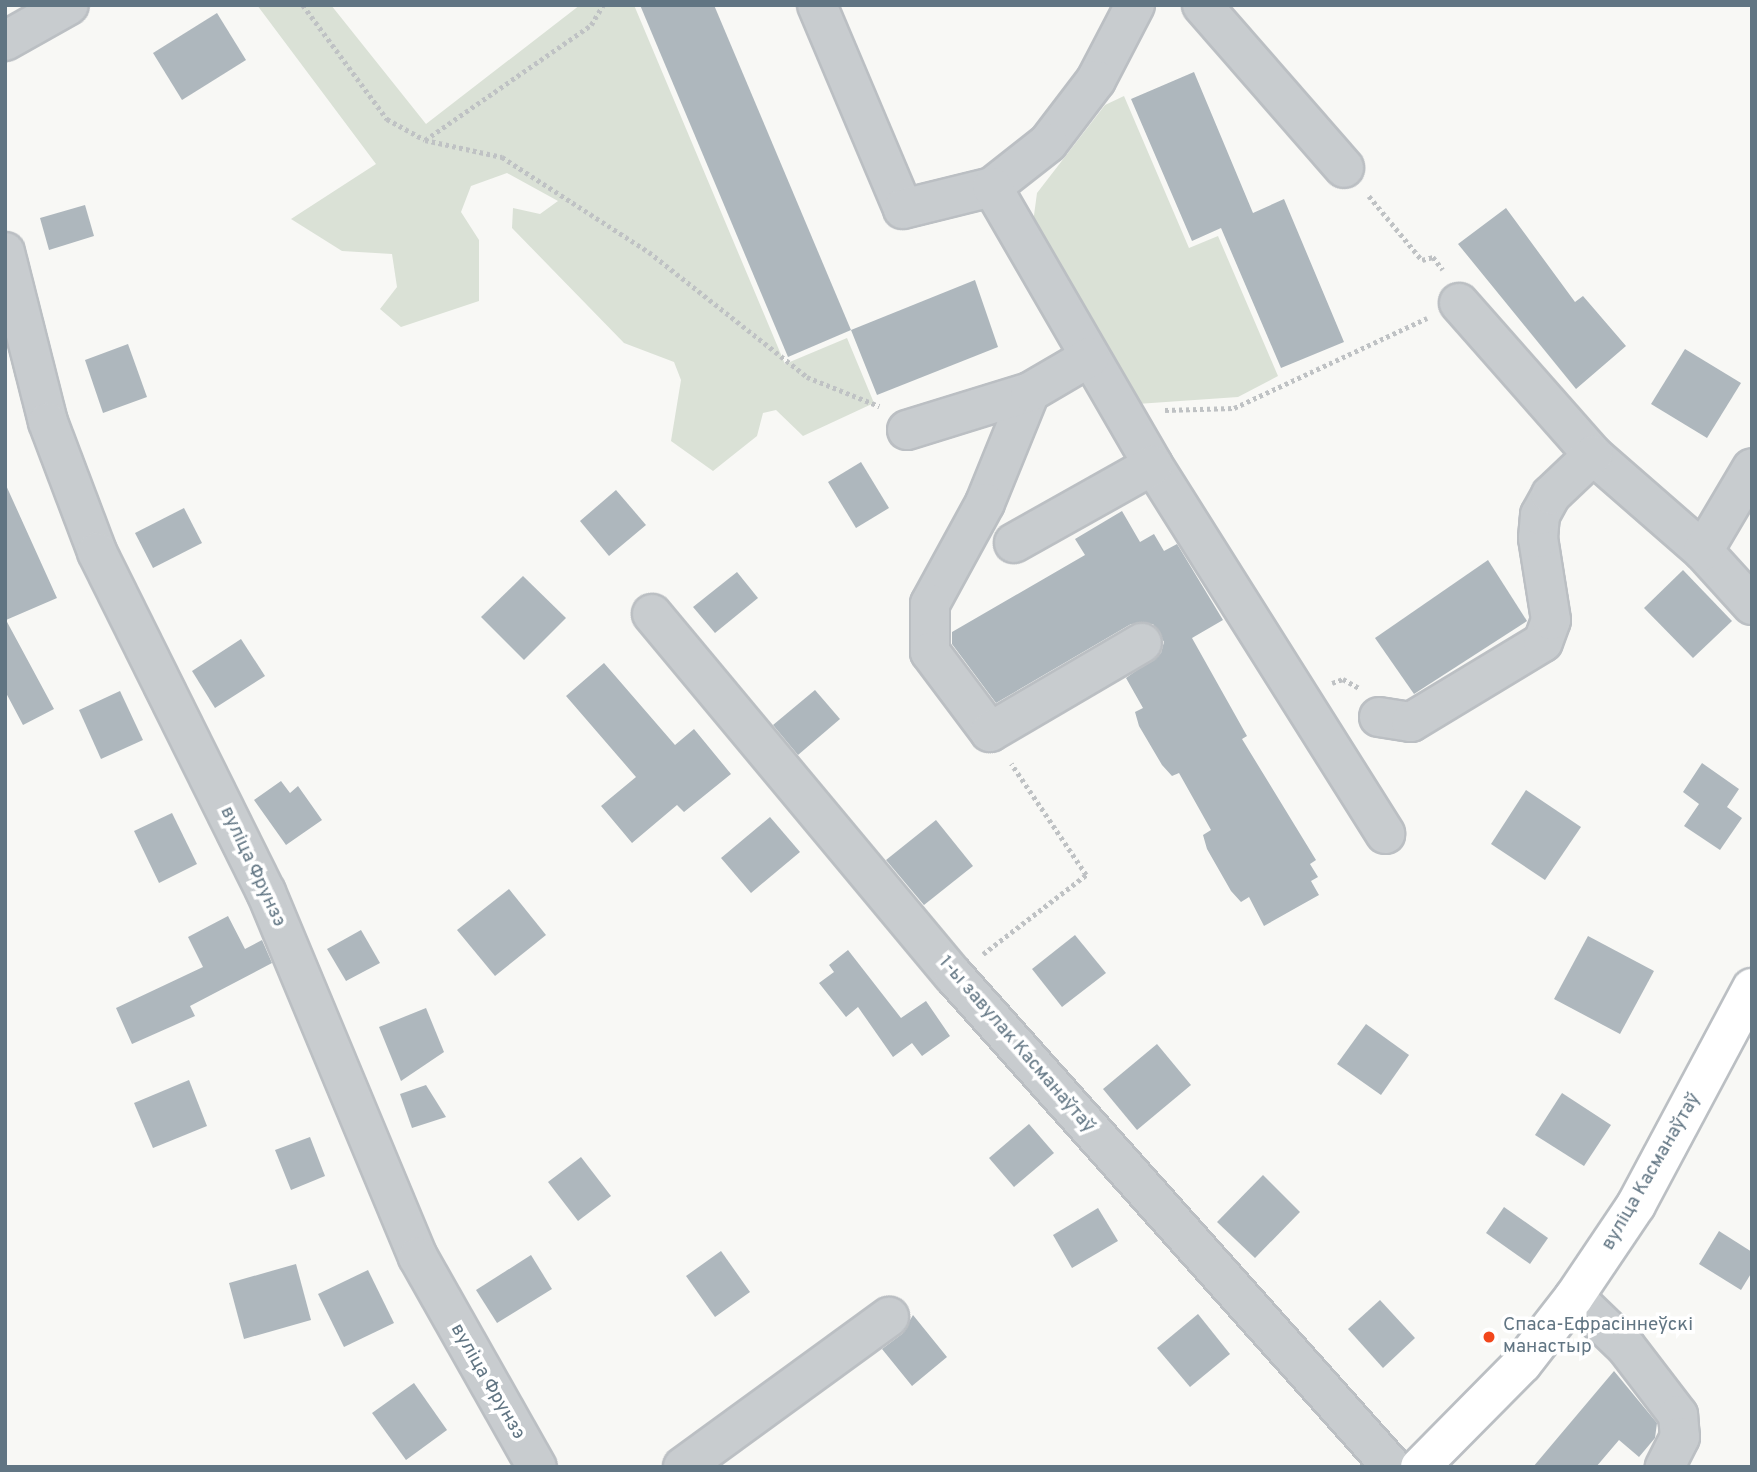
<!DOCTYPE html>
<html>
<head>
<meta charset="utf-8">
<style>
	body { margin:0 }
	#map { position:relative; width:1757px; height:1472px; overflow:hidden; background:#f8f8f5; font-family:Overpass,sans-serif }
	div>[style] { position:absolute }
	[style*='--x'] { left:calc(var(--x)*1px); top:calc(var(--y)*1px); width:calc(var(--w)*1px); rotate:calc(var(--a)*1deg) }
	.green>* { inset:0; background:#dae1d6 }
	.building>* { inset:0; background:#aeb7bd }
	.path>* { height:4.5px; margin-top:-2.25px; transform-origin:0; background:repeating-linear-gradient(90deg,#bfc2c4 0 3.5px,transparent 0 7px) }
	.roads { filter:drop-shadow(2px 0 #bbbfc3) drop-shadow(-2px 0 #bbbfc3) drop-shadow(0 2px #bbbfc3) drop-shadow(0 -2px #bbbfc3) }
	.minor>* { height:38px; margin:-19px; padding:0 19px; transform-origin:19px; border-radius:19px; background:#c8cccf }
	.major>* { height:38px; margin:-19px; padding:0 19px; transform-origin:19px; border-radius:19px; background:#fff }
	.dots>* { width:19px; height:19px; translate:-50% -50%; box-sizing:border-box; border:4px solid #fff; border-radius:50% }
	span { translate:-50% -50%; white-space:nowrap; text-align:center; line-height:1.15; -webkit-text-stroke:7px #fff; paint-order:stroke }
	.street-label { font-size:19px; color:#617583 }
	.poi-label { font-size:19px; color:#617583 }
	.left { translate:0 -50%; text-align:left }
	.frame { position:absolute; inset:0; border:7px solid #617583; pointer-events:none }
</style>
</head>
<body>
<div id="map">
	<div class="green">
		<i style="clip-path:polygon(257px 5px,331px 5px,426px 124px,580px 5px,634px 5px,785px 364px,847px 338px,874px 403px,803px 436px,776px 410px,763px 413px,757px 436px,713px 471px,671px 441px,681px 380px,674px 362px,624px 343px,512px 228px,513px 208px,540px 214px,558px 201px,507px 173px,471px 186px,461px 212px,479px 240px,479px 301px,401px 327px,380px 309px,397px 287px,392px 254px,342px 251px,291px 219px,376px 164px)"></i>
		<i style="clip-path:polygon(1124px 96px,1189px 248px,1218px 236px,1278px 376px,1238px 397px,1137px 404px,1032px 230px,1037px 193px,1105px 105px)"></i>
	</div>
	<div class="building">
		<i style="clip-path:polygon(640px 5px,714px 5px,851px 330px,788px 357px)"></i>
		<i style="clip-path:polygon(217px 13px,246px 60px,182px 100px,153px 53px)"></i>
		<i style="clip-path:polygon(1194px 72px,1253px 213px,1284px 199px,1344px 342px,1281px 368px,1221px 228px,1192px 241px,1131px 99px)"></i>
		<i style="clip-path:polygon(85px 205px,94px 236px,49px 250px,40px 218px)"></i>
		<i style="clip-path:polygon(1506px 208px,1575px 302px,1583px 296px,1626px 346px,1576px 389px,1458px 244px)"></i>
		<i style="clip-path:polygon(975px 280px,998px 347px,877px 395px,851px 330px)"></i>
		<i style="clip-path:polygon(128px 344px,147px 397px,103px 413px,85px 360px)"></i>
		<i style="clip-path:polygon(1685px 349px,1741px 383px,1707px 438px,1651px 404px)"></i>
		<i style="clip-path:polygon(861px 462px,889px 508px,856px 528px,828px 482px)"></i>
		<i style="clip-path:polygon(5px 483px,57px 598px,6px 620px,54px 709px,23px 725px,5px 691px)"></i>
		<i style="clip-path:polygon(616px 490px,646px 525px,609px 556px,580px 521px)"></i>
		<i style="clip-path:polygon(184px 508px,202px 543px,153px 568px,135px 533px)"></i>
		<i style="clip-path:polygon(1122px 511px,1140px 542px,1154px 534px,1164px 551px,1177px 544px,1223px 620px,1192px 638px,1247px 736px,1242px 739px,1316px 860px,1310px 864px,1318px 877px,1311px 881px,1319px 895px,1264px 926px,1249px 897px,1241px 902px,1231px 891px,1207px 849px,1203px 835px,1211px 830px,1179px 773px,1172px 776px,1162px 765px,1139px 726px,1135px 712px,1143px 708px,1126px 678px,1161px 653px,1164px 642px,1153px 624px,1131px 624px,996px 703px,952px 644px,952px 632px,1085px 555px,1075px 539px)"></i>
		<i style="clip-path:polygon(1488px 560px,1527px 621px,1414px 694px,1375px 638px)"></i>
		<i style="clip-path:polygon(1683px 570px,1732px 621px,1693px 658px,1644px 608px)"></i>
		<i style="clip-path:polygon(737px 572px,758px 598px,715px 633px,693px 607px)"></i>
		<i style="clip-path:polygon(523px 576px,566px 618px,524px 660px,481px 617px)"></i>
		<i style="clip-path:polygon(241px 639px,265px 676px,215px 708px,192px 671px)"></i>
		<i style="clip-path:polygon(604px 663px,675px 745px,694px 729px,731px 774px,684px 812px,677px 805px,632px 843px,601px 806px,636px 777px,566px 696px)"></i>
		<i style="clip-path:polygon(815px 690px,840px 719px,798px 755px,773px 725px)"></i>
		<i style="clip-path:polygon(120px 691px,143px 740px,101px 759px,79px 710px)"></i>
		<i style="clip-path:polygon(1702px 763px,1739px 789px,1727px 807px,1742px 818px,1720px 850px,1684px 826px,1699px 804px,1683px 792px)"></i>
		<i style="clip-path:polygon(281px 781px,290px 793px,298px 786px,322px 820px,286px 845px,254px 800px)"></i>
		<i style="clip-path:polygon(1526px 790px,1581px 827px,1545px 880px,1491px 844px)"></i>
		<i style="clip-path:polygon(172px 813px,197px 864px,159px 883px,134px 831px)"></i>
		<i style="clip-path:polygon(770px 817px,800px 852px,751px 893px,721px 858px)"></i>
		<i style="clip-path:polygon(936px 820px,973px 866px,924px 905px,886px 860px)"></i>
		<i style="clip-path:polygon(509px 889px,546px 935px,495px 976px,457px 930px)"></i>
		<i style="clip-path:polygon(228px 916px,245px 949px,262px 940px,272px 963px,190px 1006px,195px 1016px,132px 1044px,116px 1008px,203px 967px,188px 937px)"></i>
		<i style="clip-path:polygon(361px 930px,380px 963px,346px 981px,327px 949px)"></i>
		<i style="clip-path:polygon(1075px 935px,1106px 973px,1062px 1007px,1032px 969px)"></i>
		<i style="clip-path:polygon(1588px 936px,1654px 971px,1620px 1034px,1554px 999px)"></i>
		<i style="clip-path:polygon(848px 950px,901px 1018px,926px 1001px,950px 1036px,922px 1056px,912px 1043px,893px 1057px,858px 1007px,846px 1017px,819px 983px,834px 972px,829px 965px)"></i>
		<i style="clip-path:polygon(426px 1008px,444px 1052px,401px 1081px,379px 1027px)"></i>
		<i style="clip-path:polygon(1366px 1024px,1409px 1055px,1381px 1095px,1337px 1064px)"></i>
		<i style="clip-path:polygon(1157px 1044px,1191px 1085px,1137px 1130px,1103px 1089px)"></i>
		<i style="clip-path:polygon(189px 1080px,207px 1126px,153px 1148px,134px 1103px)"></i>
		<i style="clip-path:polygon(426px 1085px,446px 1117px,412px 1128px,400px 1094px)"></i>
		<i style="clip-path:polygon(1562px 1093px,1611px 1125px,1584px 1166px,1535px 1135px)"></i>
		<i style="clip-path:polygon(1029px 1124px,1054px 1153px,1014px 1187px,989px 1158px)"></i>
		<i style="clip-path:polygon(310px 1137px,325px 1176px,291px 1190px,275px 1150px)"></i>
		<i style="clip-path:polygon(581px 1157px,611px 1196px,578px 1221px,548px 1182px)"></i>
		<i style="clip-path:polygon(1263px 1175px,1300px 1212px,1255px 1258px,1217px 1222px)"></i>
		<i style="clip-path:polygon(1504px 1207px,1548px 1238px,1530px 1264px,1486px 1233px)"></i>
		<i style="clip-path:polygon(1098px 1208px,1118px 1241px,1072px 1268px,1053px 1235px)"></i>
		<i style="clip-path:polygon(1719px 1231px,1752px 1252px,1752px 1272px,1741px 1290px,1699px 1264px)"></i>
		<i style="clip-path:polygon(721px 1251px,750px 1292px,715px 1317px,686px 1276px)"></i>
		<i style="clip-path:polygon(531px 1255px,552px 1289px,497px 1323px,476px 1290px)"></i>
		<i style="clip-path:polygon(296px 1264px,311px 1320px,244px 1339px,229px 1283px)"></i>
		<i style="clip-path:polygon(368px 1270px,394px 1323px,344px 1347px,318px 1294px)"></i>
		<i style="clip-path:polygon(1380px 1300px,1415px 1338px,1383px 1368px,1348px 1329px)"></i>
		<i style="clip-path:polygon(1198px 1314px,1230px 1354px,1190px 1387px,1157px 1348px)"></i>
		<i style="clip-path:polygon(913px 1315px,947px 1357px,912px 1386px,882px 1349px,902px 1334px)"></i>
		<i style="clip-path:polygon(1614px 1371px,1657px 1423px,1655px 1438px,1639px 1457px,1619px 1440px,1596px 1467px,1533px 1467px)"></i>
		<i style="clip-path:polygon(414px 1383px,447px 1430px,406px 1460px,372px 1413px)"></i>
	</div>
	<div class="path">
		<i style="--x:303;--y:5;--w:142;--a:53.6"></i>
		<i style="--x:387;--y:119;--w:43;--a:28.9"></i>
		<i style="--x:425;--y:140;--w:202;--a:-34.7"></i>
		<i style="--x:591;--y:25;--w:23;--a:-59"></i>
		<i style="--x:425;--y:140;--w:79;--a:12.4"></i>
		<i style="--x:502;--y:157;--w:175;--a:32.9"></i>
		<i style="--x:649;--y:252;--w:201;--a:38.3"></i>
		<i style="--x:807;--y:377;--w:78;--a:21.9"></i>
		<i style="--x:1369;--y:196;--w:83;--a:50.4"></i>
		<i style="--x:1422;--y:260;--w:11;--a:-15"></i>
		<i style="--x:1433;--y:257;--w:16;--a:52"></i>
		<i style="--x:1165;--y:410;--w:69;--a:-1.7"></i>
		<i style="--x:1234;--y:408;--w:213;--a:-25"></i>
		<i style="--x:1332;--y:683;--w:12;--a:-20"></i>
		<i style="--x:1343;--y:679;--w:18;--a:29"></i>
		<i style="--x:983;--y:954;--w:130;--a:-37.5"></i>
		<i style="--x:1086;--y:875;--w:134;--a:-124"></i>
	</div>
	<div class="roads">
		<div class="minor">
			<i style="--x:817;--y:5;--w:221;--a:67.1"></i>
			<i style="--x:903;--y:209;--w:92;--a:-13.9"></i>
			<i style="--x:1135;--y:5;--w:85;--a:117.5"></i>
			<i style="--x:1096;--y:80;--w:79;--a:127.3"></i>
			<i style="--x:1048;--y:143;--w:71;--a:141.8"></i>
			<i style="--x:992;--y:187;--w:321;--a:59.9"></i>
			<i style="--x:1153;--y:465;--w:436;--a:57.8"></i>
			<i style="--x:1202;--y:5;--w:216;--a:48.9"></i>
			<i style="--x:5;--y:41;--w:73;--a:-29.4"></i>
			<i style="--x:5;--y:252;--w:175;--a:75.8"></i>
			<i style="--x:48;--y:422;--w:139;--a:69.3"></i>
			<i style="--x:97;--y:552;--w:380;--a:63.6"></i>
			<i style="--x:266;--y:892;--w:395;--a:67.4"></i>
			<i style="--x:418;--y:1257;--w:241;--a:60.5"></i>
			<i style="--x:1459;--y:303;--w:203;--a:48.6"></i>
			<i style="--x:1593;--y:455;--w:146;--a:41.1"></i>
			<i style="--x:1703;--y:551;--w:73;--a:47.8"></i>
			<i style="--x:1030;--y:392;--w:120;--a:112.1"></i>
			<i style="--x:985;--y:503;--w:115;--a:118.6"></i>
			<i style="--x:930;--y:604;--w:48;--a:90"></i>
			<i style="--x:930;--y:652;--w:100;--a:53.1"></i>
			<i style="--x:990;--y:732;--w:176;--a:-30.4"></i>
			<i style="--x:907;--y:430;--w:129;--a:-17.2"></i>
			<i style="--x:1030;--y:392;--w:69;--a:-30.3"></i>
			<i style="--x:1014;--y:543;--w:159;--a:-29.3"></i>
			<i style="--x:1703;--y:551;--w:96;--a:-59.4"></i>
			<i style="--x:652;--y:614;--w:471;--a:50.2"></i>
			<i style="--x:954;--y:976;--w:658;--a:48.27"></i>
			<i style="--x:1379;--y:717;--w:32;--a:9"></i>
			<i style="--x:1411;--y:722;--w:154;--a:-31.2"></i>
			<i style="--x:1543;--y:642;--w:23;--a:-70"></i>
			<i style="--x:1551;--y:620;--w:83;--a:-99"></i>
			<i style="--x:1538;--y:538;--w:23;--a:-85"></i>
			<i style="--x:1540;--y:515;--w:23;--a:-61"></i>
			<i style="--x:1551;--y:495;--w:58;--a:-43.6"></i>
			<i style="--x:1574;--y:1297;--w:72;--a:43.9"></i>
			<i style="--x:1626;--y:1347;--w:86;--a:52.6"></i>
			<i style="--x:1678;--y:1415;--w:22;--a:85"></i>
			<i style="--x:1680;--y:1437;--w:34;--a:117"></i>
			<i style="--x:683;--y:1467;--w:255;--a:-36.1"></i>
		</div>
		<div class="major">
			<i style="--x:1420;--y:1467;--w:145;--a:-45.3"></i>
			<i style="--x:1522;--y:1364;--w:85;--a:-52.2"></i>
			<i style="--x:1574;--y:1297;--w:111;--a:-56"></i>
			<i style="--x:1636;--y:1205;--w:246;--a:-61.9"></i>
		</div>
	</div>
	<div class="dots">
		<i style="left:1489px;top:1337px;background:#f2471c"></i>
	</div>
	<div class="street-label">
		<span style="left:252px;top:867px;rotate:65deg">вуліца Фрунзэ</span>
		<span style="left:1016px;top:1045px;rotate:49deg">1-ы завулак Касманаўтаў</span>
		<span style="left:1652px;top:1172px;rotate:-60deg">вуліца Касманаўтаў</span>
		<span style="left:487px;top:1382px;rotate:60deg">вуліца Фрунзэ</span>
	</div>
	<div class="poi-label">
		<span class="left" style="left:1503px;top:1337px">Спаса-Ефрасіннеўскі<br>манастыр</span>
	</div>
	<div class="frame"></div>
</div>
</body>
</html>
